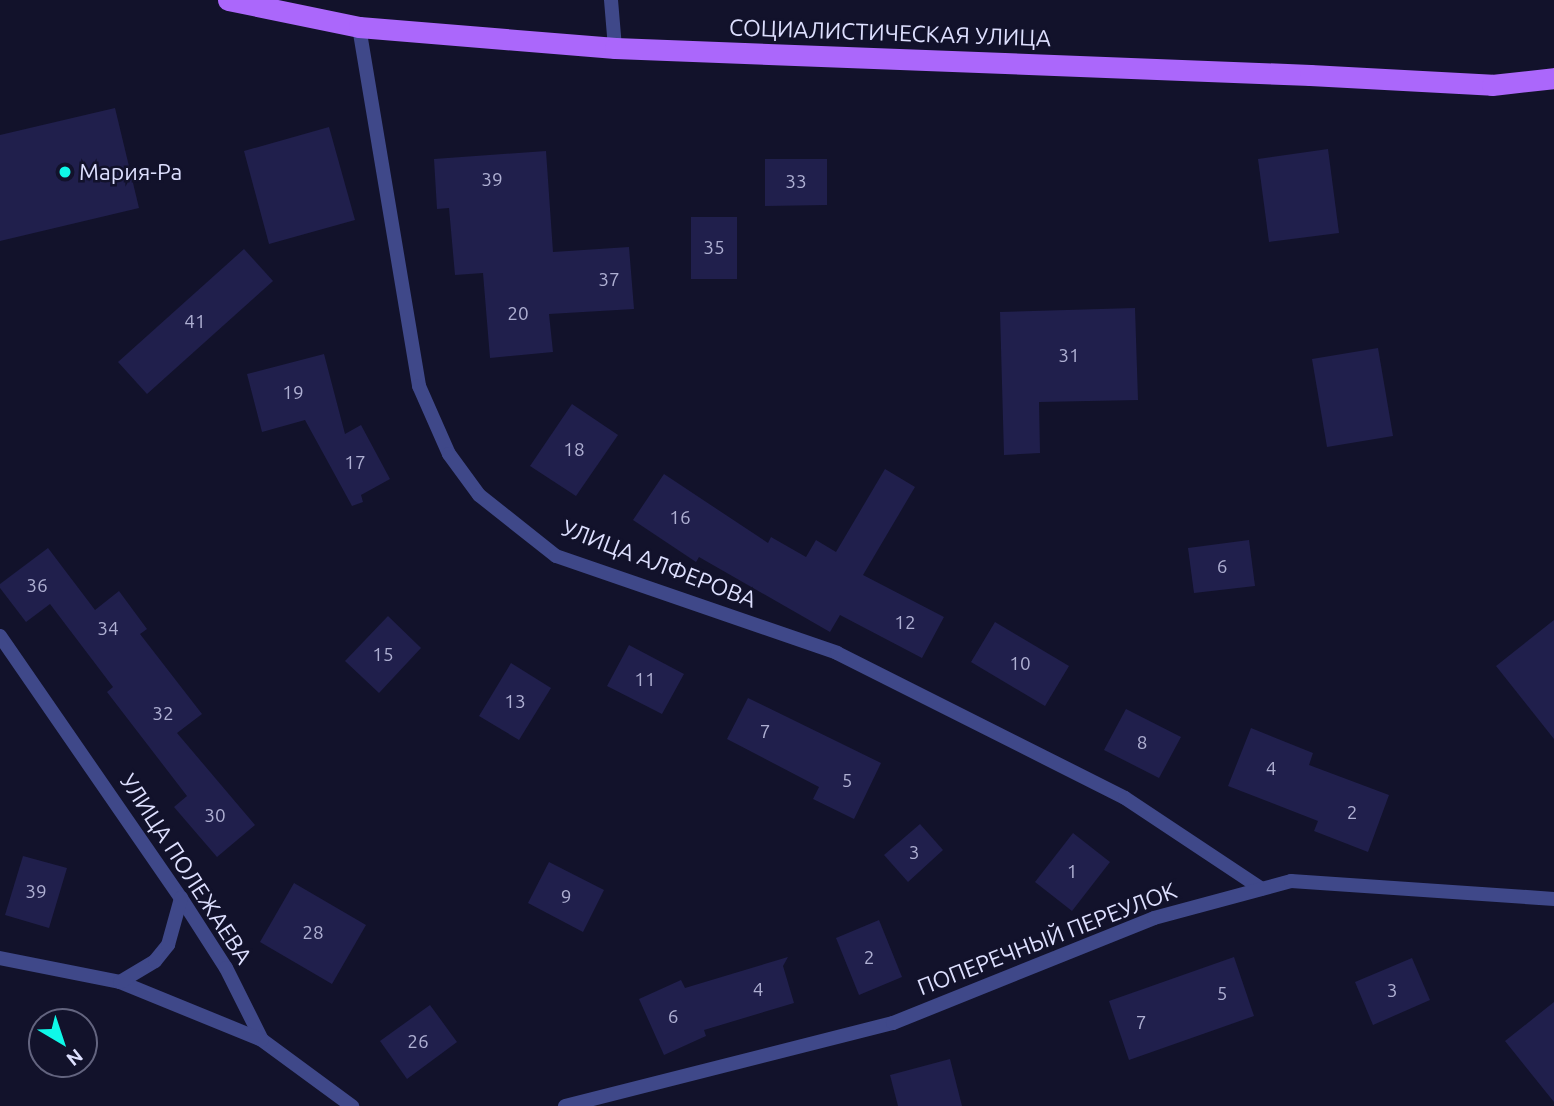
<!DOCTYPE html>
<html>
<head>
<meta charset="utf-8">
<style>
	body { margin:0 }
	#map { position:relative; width:1554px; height:1106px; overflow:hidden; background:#12122b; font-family:Ubuntu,sans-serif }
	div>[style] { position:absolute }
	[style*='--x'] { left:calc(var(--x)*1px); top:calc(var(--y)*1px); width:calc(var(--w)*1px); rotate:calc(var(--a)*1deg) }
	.building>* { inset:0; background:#201f4c }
	.street>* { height:14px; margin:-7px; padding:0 7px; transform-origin:7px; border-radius:7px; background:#3f4889 }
	.primary>* { height:21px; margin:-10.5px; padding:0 10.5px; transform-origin:10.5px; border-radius:10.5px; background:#ab67fb }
	.dots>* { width:19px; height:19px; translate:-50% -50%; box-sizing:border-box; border:4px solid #12122b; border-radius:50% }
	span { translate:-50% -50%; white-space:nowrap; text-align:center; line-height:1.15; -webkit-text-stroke:5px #12122b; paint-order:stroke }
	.number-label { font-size:19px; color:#aeafd2 }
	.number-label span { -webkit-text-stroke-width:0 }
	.street-label { font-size:23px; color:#dddffe }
	.poi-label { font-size:23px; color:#dddffe }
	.left { translate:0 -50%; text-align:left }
	.north { position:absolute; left:28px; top:1008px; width:70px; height:70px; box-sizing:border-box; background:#12122b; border:2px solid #63647f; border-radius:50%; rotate:141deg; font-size:19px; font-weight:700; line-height:28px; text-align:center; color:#dddffe }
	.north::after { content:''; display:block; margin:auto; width:24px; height:32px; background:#0ff8e8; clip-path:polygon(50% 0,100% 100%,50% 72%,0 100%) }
</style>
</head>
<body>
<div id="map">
	<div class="building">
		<i style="clip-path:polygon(115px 108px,139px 208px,0 241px,0 135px)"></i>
		<i style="clip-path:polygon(329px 127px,355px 220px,269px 244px,244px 151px)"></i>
		<i style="clip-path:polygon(1328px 149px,1339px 233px,1269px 242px,1258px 159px)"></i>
		<i style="clip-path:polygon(546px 151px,553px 252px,629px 247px,634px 309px,549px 314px,553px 352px,490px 358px,483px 273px,455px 275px,449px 208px,437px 209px,434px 159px)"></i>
		<i style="clip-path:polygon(765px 159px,827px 159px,827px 205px,765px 206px)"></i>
		<i style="clip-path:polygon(691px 217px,737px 217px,737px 279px,691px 279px)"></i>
		<i style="clip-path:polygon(244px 249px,273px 281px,147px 394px,118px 362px)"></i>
		<i style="clip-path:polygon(1135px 308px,1138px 400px,1039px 402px,1040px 453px,1004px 455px,1000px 312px)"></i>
		<i style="clip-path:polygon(1378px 348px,1393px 436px,1327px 447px,1312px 359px)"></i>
		<i style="clip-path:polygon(324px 354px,345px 434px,361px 425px,390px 479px,361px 495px,363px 502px,352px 506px,305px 420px,262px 432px,247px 374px)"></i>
		<i style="clip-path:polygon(572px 404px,618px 435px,576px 496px,530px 466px)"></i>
		<i style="clip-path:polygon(885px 469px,915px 487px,863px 575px,944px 617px,922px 658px,840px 615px,830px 632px,699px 557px,696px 562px,633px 520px,664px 474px,768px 543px,771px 537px,806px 557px,816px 540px,836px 552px)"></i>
		<i style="clip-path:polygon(1249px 540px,1255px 586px,1194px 593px,1188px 548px)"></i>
		<i style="clip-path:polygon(48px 548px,95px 610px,119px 591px,147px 629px,140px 634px,202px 714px,177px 733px,255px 825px,217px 857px,174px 807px,187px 796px,107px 692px,113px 687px,50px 604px,26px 622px,0 588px,0 584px)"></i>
		<i style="clip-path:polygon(388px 616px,421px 648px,379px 693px,345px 661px)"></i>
		<i style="clip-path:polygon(1554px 620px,1554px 739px,1496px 666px)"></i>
		<i style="clip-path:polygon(995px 622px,1069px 666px,1045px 706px,971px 662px)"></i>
		<i style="clip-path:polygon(629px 645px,684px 674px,662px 714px,607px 686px)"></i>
		<i style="clip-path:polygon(511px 663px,551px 688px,519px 740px,479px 716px)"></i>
		<i style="clip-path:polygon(748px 698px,881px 763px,854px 819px,813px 799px,819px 787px,727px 739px)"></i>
		<i style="clip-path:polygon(1126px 709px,1181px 737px,1159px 778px,1104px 750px)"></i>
		<i style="clip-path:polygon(1251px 728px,1313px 753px,1309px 765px,1389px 795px,1368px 852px,1314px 831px,1318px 821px,1228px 786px)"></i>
		<i style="clip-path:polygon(920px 824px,943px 850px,908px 882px,884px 855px)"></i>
		<i style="clip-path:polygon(1073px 833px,1110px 862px,1072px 911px,1035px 882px)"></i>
		<i style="clip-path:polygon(23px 856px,67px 868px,49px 928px,5px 915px)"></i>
		<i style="clip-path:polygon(549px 862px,604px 890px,583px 932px,528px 903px)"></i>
		<i style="clip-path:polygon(294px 883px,366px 925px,332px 984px,260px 942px)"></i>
		<i style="clip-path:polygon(879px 920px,902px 977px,859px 995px,836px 938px)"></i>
		<i style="clip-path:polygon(788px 957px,783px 966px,794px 1003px,704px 1030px,706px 1036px,664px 1055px,639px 999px,681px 980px,685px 988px)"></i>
		<i style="clip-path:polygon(1234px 957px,1254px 1016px,1129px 1060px,1109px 1001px)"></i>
		<i style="clip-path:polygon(1412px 958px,1430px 1000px,1373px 1025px,1355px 982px)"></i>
		<i style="clip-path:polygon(1554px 1002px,1554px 1102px,1505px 1041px)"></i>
		<i style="clip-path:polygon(430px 1005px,457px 1042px,407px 1079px,380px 1041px)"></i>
		<i style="clip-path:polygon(950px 1059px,962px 1106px,898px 1106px,890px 1075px)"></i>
	</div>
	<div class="street">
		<i style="--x:611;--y:0;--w:48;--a:85.2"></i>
		<i style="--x:359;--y:27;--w:364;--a:80.5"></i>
		<i style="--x:419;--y:386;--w:74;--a:66.2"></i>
		<i style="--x:449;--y:454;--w:51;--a:53.8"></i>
		<i style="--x:479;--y:495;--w:98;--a:38.4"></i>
		<i style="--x:556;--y:556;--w:297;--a:19"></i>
		<i style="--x:837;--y:653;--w:322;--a:26.7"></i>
		<i style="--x:1125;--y:798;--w:164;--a:33.6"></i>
		<i style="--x:0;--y:636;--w:318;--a:55.4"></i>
		<i style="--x:181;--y:898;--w:83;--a:57.3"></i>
		<i style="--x:226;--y:968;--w:80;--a:63.4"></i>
		<i style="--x:262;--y:1040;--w:112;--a:36.3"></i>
		<i style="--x:0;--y:958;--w:122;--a:11.3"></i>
		<i style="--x:120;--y:982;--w:153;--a:22.2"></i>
		<i style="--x:120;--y:982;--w:41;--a:-31"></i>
		<i style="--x:155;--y:961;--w:21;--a:-51"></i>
		<i style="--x:168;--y:945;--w:49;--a:-74.5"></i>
		<i style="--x:565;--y:1106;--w:338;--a:-14.2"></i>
		<i style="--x:893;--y:1023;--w:281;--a:-21.9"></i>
		<i style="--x:1154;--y:918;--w:142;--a:-15.1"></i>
		<i style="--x:1291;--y:881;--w:264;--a:3.9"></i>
	</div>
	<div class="primary">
		<i style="--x:228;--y:0;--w:134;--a:11.6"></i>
		<i style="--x:359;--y:27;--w:257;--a:4.7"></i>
		<i style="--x:615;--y:48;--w:696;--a:2.22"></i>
		<i style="--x:1310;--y:75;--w:182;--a:3.1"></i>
		<i style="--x:1492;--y:85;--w:62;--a:-6.4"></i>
	</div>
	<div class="dots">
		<i style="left:65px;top:172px;background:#0ff8e8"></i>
	</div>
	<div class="number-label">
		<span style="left:492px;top:180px">39</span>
		<span style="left:796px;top:182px">33</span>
		<span style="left:714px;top:248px">35</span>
		<span style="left:609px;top:280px">37</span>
		<span style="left:518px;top:314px">20</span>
		<span style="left:195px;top:322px">41</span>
		<span style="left:1069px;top:356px">31</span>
		<span style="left:293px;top:393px">19</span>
		<span style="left:574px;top:450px">18</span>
		<span style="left:355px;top:463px">17</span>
		<span style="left:680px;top:518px">16</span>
		<span style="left:1222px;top:567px">6</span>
		<span style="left:37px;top:586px">36</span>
		<span style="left:905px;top:623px">12</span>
		<span style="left:108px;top:629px">34</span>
		<span style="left:383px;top:655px">15</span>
		<span style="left:1020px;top:664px">10</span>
		<span style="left:645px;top:680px">11</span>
		<span style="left:515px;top:702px">13</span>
		<span style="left:163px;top:714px">32</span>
		<span style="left:765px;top:732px">7</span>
		<span style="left:1142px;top:743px">8</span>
		<span style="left:1271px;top:769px">4</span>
		<span style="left:847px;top:781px">5</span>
		<span style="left:1352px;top:813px">2</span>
		<span style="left:215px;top:816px">30</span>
		<span style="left:914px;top:853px">3</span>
		<span style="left:1072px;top:872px">1</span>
		<span style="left:36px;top:892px">39</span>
		<span style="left:566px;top:897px">9</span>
		<span style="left:313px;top:933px">28</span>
		<span style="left:869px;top:958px">2</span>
		<span style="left:758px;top:990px">4</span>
		<span style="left:1392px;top:991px">3</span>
		<span style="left:1222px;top:994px">5</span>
		<span style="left:673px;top:1017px">6</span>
		<span style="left:1141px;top:1023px">7</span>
		<span style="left:418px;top:1042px">26</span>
	</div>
	<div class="street-label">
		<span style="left:890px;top:33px;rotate:2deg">СОЦИАЛИСТИЧЕСКАЯ УЛИЦА</span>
		<span style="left:659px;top:564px;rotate:21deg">УЛИЦА АЛФЕРОВА</span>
		<span style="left:186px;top:869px;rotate:57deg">УЛИЦА ПОЛЕЖАЕВА</span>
		<span style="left:1047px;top:939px;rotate:-21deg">ПОПЕРЕЧНЫЙ ПЕРЕУЛОК</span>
	</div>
	<div class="poi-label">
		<span class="left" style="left:79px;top:172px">Мария-Ра</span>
	</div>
	<div class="north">N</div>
</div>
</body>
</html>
